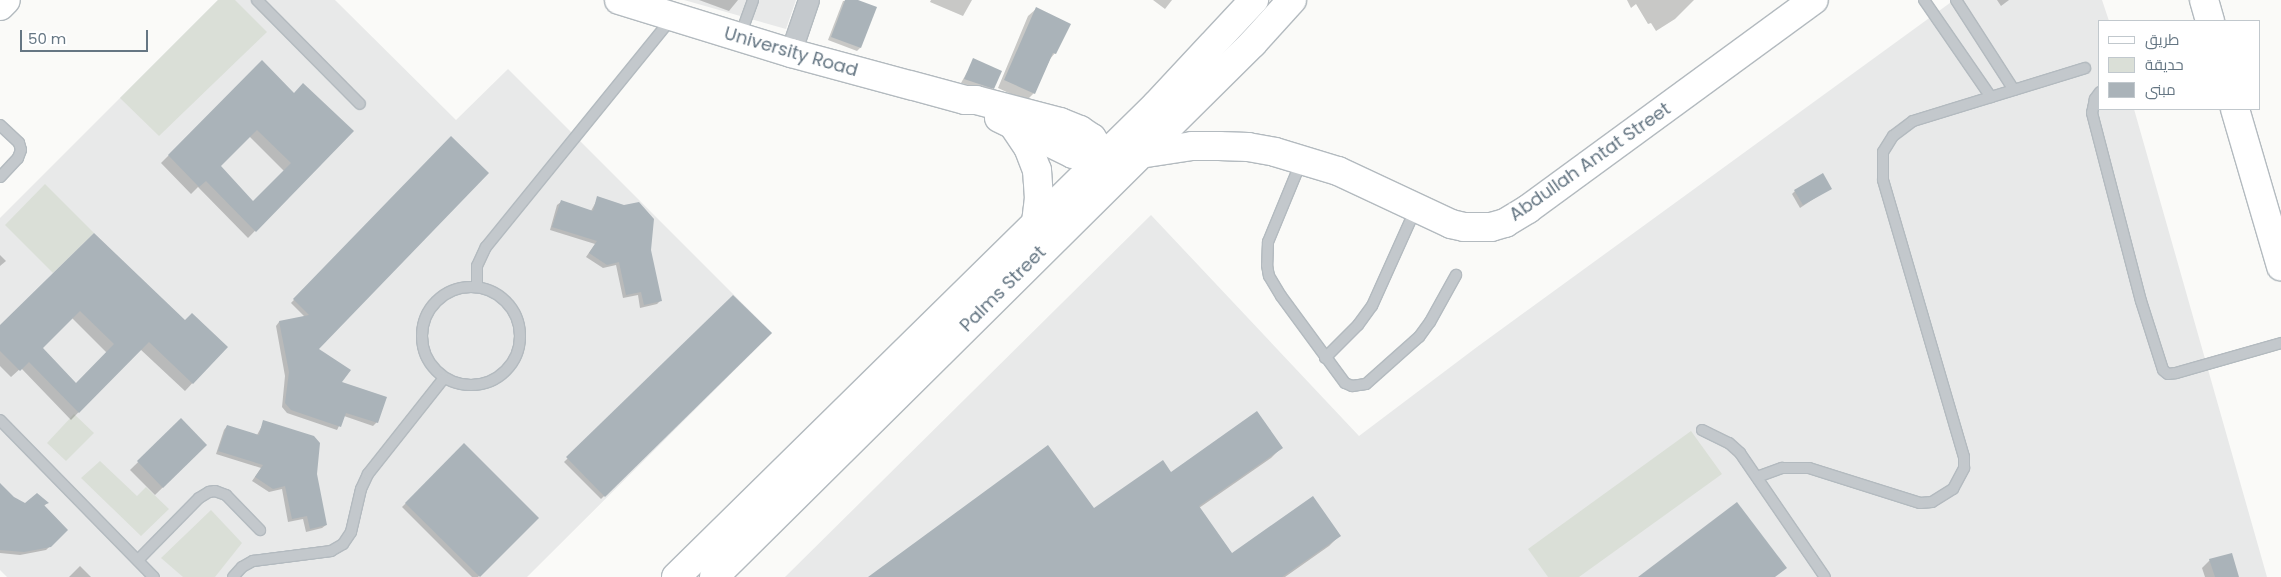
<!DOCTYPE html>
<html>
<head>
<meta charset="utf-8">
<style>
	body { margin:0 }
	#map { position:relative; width:2281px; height:577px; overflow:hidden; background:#fafaf8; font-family:Poppins,Cairo,sans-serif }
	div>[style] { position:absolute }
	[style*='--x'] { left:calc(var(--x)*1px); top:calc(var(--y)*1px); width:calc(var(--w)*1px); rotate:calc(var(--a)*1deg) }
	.built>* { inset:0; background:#e8e9e9 }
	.green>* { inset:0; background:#dadfd7 }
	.shadow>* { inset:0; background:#0003 }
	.building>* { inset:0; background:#aab3b9 }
	.roads { filter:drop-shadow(1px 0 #b3babf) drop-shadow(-1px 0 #b3babf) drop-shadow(0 1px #b3babf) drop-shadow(0 -1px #b3babf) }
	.service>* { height:10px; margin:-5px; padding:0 5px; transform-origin:5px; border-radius:5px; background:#c3c8cc }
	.service>.ring { margin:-5px; padding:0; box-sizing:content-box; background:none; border:10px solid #c3c8cc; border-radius:50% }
	.minor>* { height:20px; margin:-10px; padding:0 10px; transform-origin:10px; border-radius:10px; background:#c3c8cc }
	.secondary>* { height:28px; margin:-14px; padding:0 14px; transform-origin:14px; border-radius:14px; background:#fff }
	.primary>* { height:28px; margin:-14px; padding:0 14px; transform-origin:14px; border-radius:14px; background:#fff }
	.trunk>* { height:28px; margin:-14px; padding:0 14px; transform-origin:14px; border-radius:14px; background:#fff }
	span { translate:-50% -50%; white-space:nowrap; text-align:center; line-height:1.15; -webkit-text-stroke:5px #fff; paint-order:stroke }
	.street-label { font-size:18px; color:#657683 }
	.legend { position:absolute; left:2098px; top:20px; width:162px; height:90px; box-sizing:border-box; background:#fff; border:1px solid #c1c8cd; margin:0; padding:6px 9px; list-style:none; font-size:15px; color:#657683 }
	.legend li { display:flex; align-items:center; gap:10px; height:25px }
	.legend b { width:25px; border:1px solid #c1c8cd }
	.scale { position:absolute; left:20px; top:30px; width:128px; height:22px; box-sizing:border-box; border:2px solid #657683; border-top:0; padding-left:6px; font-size:15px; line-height:18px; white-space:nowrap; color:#657683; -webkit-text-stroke:4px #fff; paint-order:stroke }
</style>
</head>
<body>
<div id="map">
	<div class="built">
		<i style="clip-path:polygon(218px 0,335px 0,456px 120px,508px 69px,772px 333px,527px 577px,7px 577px,0 570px,0 218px)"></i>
		<i style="clip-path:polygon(684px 0,796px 0,786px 29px)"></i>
		<i style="clip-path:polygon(1954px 0,2102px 0,2109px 21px,2100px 21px,2100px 109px,2134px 109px,2267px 577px,785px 577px,1151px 215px,1359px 436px,1477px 347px)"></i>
	</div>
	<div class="green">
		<i style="clip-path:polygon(218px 0,235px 0,267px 32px,159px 136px,120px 98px)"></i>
		<i style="clip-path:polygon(45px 184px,94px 233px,53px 273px,5px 225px)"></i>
		<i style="clip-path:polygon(74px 414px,94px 433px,66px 461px,47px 443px)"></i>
		<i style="clip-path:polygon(1691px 431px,1722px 474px,1579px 577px,1548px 577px,1528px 549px)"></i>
		<i style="clip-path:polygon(100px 461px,137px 496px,146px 487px,169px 509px,141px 536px,81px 478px)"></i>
		<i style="clip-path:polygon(211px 510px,242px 543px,215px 577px,183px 577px,161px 558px)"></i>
	</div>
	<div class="shadow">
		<i style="clip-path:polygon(699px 0,738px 0,729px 11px)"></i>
		<i style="clip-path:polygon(855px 0,860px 48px,857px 51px,828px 40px,843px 1px)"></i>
		<i style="clip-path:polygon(931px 0,972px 0,963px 16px,930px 2px)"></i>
		<i style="clip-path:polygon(1153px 0,1172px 0,1165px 9px)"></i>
		<i style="clip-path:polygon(1627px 0,1694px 0,1675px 19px,1656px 31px,1651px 23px,1648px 24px,1636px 4px,1631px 8px)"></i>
		<i style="clip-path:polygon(1997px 0,2009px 0,2001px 6px)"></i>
		<i style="clip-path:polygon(1036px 9px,1055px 53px,1050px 59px,1034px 93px,1026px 101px,998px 88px,1028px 16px)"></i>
		<i style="clip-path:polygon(974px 60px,993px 88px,989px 91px,961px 83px)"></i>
		<i style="clip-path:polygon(evenodd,262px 62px,294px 94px,352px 131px,248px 238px,198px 187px,191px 194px,161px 163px,262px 62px,249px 136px,284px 171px,253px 203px,219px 166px,249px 136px)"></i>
		<i style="clip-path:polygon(451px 138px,317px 349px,340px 383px,377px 422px,373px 426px,344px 416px,337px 430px,287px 413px,282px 407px,285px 376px,276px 326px,279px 322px,305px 317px,291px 303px)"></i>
		<i style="clip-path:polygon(1830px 188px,1800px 208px,1792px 194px,1795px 191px)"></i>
		<i style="clip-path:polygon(598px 198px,650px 251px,660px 301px,657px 304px,640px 308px,638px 295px,623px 298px,616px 265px,603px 268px,586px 257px,595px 244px,550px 230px,557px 205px,561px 202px,591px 211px)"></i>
		<i style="clip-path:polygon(evenodd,94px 235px,185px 322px,226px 347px,185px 391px,140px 349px,71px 420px,21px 368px,11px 377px,0 366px,0 327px,94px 235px,72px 318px,107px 353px,76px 384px,41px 348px,72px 318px)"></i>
		<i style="clip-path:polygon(0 255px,6px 261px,0 266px)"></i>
		<i style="clip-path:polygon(733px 296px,770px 333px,601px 499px,564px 462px)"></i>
		<i style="clip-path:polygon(181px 420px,206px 445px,155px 495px,130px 470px)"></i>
		<i style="clip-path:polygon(264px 422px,315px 475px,326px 525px,322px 528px,306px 532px,303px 519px,288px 522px,282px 489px,269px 492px,252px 481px,261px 468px,216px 454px,224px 430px,227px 426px,257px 435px)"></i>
		<i style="clip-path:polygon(464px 445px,538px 518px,478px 577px,472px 577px,402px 507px)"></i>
		<i style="clip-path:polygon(1281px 448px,1271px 458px,1199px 508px,1232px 554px,1339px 536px,1329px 546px,1285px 577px,870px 577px,1094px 510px,1171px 473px)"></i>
		<i style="clip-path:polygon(0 495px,25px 504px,47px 503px,44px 506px,67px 530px,46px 550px,20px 555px,0 553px)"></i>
		<i style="clip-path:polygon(2210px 560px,2238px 577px,2205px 577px,2202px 568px)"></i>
		<i style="clip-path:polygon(80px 566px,91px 577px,69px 577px)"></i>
	</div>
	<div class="building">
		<i style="clip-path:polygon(845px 0,858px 0,877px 7px,861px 48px,831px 37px)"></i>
		<i style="clip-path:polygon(1036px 7px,1071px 24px,1056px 54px,1053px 53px,1035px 94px,1004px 80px)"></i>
		<i style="clip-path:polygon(973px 58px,1002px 71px,994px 89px,964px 79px)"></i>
		<i style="clip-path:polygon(evenodd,262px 60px,294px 93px,303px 83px,354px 131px,256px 232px,206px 181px,199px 187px,168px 155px,262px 60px,257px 130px,291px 163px,253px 201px,221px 166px,257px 130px)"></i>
		<i style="clip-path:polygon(451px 136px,489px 173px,319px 349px,351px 370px,342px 382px,387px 397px,378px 423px,346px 413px,341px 427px,291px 410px,285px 403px,289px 372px,279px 321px,309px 315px,293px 299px)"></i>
		<i style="clip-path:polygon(1823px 173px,1832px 189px,1803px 205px,1794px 190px)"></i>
		<i style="clip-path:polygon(597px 196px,624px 205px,639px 202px,654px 219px,651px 250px,662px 301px,644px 305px,641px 292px,626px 295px,619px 262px,607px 265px,589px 253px,597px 241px,552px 227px,561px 200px,593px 211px)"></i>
		<i style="clip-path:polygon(evenodd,94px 233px,185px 320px,192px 313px,228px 347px,193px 384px,149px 342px,79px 413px,29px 362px,20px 371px,0 351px,0 325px,94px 233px,80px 311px,114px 344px,76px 383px,43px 348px,80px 311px)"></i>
		<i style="clip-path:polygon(733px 295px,772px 333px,605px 497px,566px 457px)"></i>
		<i style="clip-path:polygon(1257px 411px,1283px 448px,1199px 506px,1232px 553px,1313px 496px,1341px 536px,1282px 577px,868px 577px,1048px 445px,1094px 508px,1163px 460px,1171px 472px)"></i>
		<i style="clip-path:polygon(181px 418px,207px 445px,163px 488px,137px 461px)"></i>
		<i style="clip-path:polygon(263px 420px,314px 436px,320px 443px,317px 474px,327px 525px,310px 529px,307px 516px,292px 519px,285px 486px,273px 489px,255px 477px,263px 465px,218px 451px,227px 425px,259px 435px)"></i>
		<i style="clip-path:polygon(464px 443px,539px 518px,480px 577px,405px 503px)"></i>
		<i style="clip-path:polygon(0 483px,14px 497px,25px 503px,37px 493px,49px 503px,44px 505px,68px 530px,51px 547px,24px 552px,0 550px)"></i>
		<i style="clip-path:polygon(1737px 502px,1787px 568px,1775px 577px,1638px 577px)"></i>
		<i style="clip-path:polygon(2232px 553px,2239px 577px,2215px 577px,2209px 559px)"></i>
	</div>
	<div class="roads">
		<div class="service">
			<i style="--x:257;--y:0;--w:146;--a:45.3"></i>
			<i style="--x:1924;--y:0;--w:118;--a:55.4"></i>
			<i style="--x:1956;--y:0;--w:107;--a:57.2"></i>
			<i style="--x:740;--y:36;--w:38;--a:-70"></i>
			<i style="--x:2100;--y:92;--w:9;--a:126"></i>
			<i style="--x:2095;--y:99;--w:14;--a:102"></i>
			<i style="--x:2092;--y:113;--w:194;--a:75.4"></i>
			<i style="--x:2141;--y:301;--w:72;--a:72.3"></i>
			<i style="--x:2163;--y:370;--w:6;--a:39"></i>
			<i style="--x:2168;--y:374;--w:8;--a:-7"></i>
			<i style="--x:2176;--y:373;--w:109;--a:-15.9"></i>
			<i style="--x:0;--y:125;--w:26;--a:43"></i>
			<i style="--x:19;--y:143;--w:7;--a:74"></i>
			<i style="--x:21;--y:150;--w:9;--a:111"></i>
			<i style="--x:18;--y:158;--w:26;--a:133"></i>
			<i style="--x:1301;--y:162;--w:87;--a:112.4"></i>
			<i style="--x:1268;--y:242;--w:23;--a:92"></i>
			<i style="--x:1267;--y:265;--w:11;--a:80"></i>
			<i style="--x:1269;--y:276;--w:23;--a:59"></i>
			<i style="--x:1281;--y:296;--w:108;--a:53.7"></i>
			<i style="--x:1345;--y:383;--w:8;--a:23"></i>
			<i style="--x:1352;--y:386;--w:14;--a:-8"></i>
			<i style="--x:1366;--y:384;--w:71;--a:-41.6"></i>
			<i style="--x:1419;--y:337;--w:19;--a:-54"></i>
			<i style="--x:1430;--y:322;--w:54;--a:-61"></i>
			<i class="ring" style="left:422px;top:287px;width:88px;height:88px"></i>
			<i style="--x:477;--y:287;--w:21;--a:-90"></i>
			<i style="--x:477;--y:266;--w:21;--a:-65"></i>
			<i style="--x:486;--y:247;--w:294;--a:-50.9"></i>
			<i style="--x:1325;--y:358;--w:47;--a:-45"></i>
			<i style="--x:1358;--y:325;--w:24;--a:-54"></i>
			<i style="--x:1372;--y:306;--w:107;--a:-65.8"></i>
			<i style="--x:0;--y:420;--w:220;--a:45.6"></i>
			<i style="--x:1702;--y:430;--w:30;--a:26"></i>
			<i style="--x:1729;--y:443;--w:15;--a:42"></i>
			<i style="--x:1740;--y:453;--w:150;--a:55.6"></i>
			<i style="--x:1757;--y:477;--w:27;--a:-20"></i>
			<i style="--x:1782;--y:468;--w:27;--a:0"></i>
			<i style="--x:1809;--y:468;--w:116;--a:17.5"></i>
			<i style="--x:1920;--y:503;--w:12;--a:-5"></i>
			<i style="--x:1932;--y:502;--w:25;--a:-32"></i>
			<i style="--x:1953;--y:489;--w:24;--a:-62"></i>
			<i style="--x:1964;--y:468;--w:11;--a:-90"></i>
			<i style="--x:1964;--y:457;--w:289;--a:-106.3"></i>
			<i style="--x:1883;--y:180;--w:28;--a:-90"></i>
			<i style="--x:1883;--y:152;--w:19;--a:-58"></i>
			<i style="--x:1893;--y:136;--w:25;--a:-37"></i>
			<i style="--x:1913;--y:121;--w:180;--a:-17.1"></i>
			<i style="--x:138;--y:560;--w:87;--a:-45.5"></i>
			<i style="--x:199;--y:498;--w:12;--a:-31"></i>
			<i style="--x:209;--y:492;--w:6;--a:-9"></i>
			<i style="--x:215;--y:491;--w:12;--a:20"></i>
			<i style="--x:226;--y:495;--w:49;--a:45.8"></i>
			<i style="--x:233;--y:577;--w:13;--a:-48"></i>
			<i style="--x:242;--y:567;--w:13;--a:-29"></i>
			<i style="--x:253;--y:561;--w:79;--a:-7.3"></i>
			<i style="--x:331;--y:551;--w:14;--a:-30"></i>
			<i style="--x:343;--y:544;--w:14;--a:-56"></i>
			<i style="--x:351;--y:532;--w:44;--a:-76.9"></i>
			<i style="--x:361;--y:489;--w:17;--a:-65"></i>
			<i style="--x:368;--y:474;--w:122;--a:-51.6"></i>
		</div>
		<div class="minor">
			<i style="--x:791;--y:53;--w:56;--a:-71.2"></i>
		</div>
		<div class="secondary">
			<i style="--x:1140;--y:154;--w:53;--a:-8.7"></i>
			<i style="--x:1192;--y:146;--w:27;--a:0"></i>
			<i style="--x:1219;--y:146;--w:29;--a:2"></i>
			<i style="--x:1248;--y:147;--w:27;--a:10"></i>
			<i style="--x:1275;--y:152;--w:66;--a:16.8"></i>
			<i style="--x:1338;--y:171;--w:125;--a:25.1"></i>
			<i style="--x:1451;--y:224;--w:13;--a:13"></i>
			<i style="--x:1464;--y:227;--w:27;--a:0"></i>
			<i style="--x:1491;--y:227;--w:15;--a:-16"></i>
			<i style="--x:1505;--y:223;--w:27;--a:-31"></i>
			<i style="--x:1528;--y:209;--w:354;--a:-36.2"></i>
		</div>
		<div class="primary">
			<i style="--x:619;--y:0;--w:180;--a:17.1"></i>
			<i style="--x:791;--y:53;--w:180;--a:15.1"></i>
			<i style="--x:965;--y:100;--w:11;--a:0"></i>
			<i style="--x:976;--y:100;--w:87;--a:14.7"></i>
			<i style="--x:1060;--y:122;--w:22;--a:22"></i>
			<i style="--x:1080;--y:130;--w:14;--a:34"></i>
			<i style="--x:1092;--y:138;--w:28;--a:58"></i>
			<i style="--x:1107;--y:162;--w:11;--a:80"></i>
			<i style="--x:0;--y:6;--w:8;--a:-45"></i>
			<i style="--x:999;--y:118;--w:82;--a:25.9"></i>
			<i style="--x:1073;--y:154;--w:41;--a:4.2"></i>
			<i style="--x:1013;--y:125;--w:27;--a:56"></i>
			<i style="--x:1028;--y:147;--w:25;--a:69"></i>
			<i style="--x:1037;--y:170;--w:28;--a:86"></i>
			<i style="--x:1039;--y:198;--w:24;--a:97"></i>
			<i style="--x:676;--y:577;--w:673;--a:-44.52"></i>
			<i style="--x:1156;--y:105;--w:144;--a:-47"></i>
			<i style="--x:714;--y:577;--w:759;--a:-44.73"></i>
			<i style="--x:1253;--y:43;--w:58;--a:-47.8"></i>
		</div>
		<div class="trunk">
			<i style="--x:2204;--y:0;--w:22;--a:74"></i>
			<i style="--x:2235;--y:109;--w:164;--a:73.7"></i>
		</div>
	</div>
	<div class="street-label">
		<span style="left:791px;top:52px;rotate:16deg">University Road</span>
		<span style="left:1590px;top:162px;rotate:-35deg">Abdullah Antat Street</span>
		<span style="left:1003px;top:289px;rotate:-45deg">Palms Street</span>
	</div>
	<ul class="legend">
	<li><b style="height:6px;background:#fff"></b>طريق</li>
	<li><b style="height:14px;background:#dadfd7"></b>حديقة</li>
	<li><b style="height:14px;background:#aab3b9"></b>مبنى</li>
	</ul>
	<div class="scale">50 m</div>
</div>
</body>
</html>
